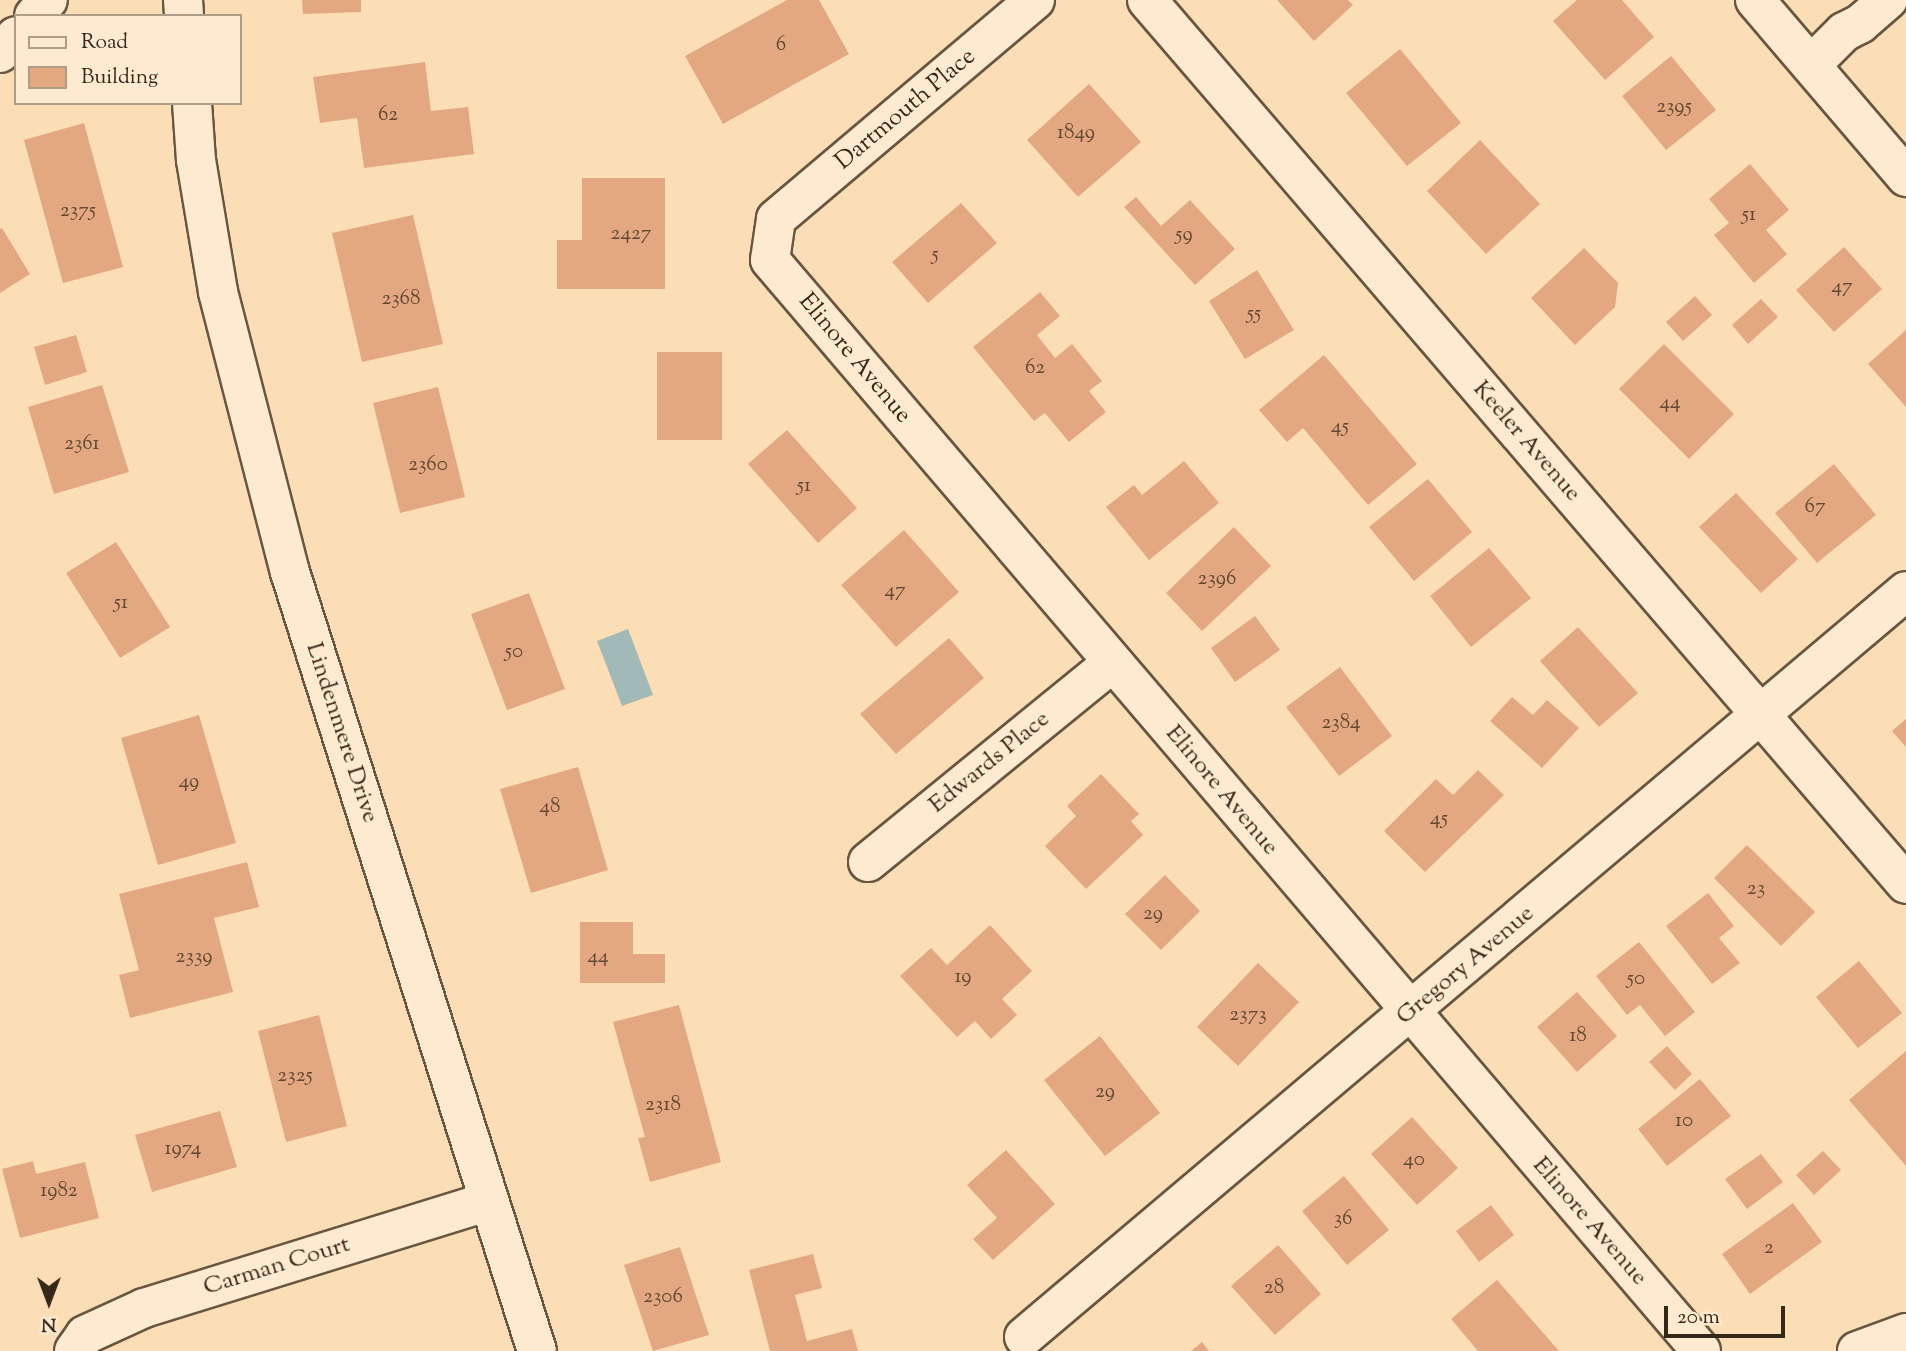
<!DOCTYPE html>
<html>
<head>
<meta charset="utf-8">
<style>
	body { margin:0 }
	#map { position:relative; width:1906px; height:1351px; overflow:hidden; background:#fcdeb6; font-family:"Sorts Mill Goudy",serif }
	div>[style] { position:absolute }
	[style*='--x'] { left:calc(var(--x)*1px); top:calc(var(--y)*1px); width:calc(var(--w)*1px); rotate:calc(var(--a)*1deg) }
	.water>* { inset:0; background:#a2bab7 }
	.building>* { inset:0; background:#e3a782 }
	.roads { filter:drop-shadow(2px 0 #685640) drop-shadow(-2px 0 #685640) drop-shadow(0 2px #685640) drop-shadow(0 -2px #685640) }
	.minor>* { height:38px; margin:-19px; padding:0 19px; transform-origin:19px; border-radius:19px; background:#fdead0 }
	span { translate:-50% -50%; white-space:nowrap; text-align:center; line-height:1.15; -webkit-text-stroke:7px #fdead0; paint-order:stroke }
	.number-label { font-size:21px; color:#614832 }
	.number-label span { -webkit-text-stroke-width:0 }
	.street-label { font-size:24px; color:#362818 }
	.legend { position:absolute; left:14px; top:14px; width:228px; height:91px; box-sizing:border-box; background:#fdead0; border:2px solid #ad9c86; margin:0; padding:9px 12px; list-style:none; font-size:21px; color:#362818 }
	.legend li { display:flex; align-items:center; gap:14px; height:35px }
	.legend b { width:35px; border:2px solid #ad9c86 }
	.north { position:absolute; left:14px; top:1267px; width:70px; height:70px; -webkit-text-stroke:5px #fdead0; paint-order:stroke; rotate:180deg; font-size:19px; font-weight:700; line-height:28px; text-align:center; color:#362818 }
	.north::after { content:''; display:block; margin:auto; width:24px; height:32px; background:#362818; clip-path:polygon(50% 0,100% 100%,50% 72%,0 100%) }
	.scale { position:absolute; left:1664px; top:1306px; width:121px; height:32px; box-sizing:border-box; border:4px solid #362818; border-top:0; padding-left:9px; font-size:21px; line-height:24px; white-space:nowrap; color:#362818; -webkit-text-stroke:5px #fdead0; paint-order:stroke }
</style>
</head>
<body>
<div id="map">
	<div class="water">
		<i style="clip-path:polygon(628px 629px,653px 695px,622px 706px,597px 641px)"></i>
	</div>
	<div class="building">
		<i style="clip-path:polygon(302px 0,361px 0,361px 12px,303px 14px)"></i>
		<i style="clip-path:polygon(787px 0,819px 0,849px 54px,723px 124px,685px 56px)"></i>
		<i style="clip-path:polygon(1277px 0,1348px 0,1353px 5px,1314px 41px)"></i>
		<i style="clip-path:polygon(1577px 0,1622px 0,1654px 37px,1605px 80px,1553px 21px)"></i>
		<i style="clip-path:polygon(1400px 49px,1461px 123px,1407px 166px,1346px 93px)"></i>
		<i style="clip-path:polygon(1671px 56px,1716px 110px,1666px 150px,1622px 96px)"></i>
		<i style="clip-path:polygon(425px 62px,431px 111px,468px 107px,474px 154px,364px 168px,357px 118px,320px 123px,313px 77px)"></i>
		<i style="clip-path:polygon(1089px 84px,1141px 142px,1078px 197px,1027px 140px)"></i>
		<i style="clip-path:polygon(84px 123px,123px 267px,63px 283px,24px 140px)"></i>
		<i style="clip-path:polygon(1480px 140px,1540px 204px,1486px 254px,1427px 191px)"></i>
		<i style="clip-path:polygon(1750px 164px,1789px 210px,1766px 230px,1787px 254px,1754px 283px,1714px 235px,1729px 223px,1709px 199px)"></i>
		<i style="clip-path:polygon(582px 178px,665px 178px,665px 289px,557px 289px,557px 240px,582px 240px)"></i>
		<i style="clip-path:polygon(1136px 197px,1161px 226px,1190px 200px,1235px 249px,1195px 285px,1124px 207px)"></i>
		<i style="clip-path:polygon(961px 203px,997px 243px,928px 303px,892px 262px)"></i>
		<i style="clip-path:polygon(413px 215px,443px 344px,362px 362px,332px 233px)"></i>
		<i style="clip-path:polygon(2px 228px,30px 274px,0 293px,0 229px)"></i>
		<i style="clip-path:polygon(1844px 247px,1882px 289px,1834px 332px,1796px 290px)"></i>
		<i style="clip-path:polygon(1584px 248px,1618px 283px,1615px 307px,1575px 345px,1531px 298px)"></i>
		<i style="clip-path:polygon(1257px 270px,1294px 330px,1245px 359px,1209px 301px)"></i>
		<i style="clip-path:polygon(1040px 292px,1060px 316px,1037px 335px,1055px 358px,1072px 344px,1102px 381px,1089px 391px,1106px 412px,1069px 442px,1045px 413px,1034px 421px,973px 347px)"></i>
		<i style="clip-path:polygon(1695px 296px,1712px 315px,1683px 341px,1666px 322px)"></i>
		<i style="clip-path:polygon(1761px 299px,1778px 317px,1748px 344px,1732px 325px)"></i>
		<i style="clip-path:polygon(1906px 330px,1906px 407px,1868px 364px)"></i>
		<i style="clip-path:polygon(76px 335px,87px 372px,45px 385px,34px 347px)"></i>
		<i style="clip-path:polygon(1664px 344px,1734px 414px,1689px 459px,1619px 389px)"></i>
		<i style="clip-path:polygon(657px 352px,722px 352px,722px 440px,657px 440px)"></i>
		<i style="clip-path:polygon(1324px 355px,1417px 464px,1368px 505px,1303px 428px,1287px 442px,1259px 410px)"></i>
		<i style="clip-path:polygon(102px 385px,129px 472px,54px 494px,28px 407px)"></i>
		<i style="clip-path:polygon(438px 387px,465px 497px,400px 513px,373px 403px)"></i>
		<i style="clip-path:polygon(787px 430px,857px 508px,818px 543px,748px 464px)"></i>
		<i style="clip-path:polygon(1184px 461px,1219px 503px,1149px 560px,1106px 507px,1134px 485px,1142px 495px)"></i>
		<i style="clip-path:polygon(1834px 464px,1876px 515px,1817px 563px,1775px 513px)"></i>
		<i style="clip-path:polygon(1428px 479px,1472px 532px,1414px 581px,1369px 527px)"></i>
		<i style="clip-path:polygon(1736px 493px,1798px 559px,1761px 593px,1699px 527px)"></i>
		<i style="clip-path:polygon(1234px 527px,1271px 566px,1202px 631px,1166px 593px)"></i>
		<i style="clip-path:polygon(904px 530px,959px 592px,896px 647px,841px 585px)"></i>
		<i style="clip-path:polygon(116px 542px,170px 627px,120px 658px,66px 573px)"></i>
		<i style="clip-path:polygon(1489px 548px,1531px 598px,1471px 647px,1430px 596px)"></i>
		<i style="clip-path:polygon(529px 593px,565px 689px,507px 710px,471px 614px)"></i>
		<i style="clip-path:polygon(1255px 616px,1280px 650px,1235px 682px,1211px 648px)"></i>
		<i style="clip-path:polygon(1578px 627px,1638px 693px,1599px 727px,1540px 661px)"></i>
		<i style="clip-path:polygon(949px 638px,984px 678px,896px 754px,860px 714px)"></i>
		<i style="clip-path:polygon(1340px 667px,1392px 736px,1339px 776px,1286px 707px)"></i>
		<i style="clip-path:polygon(1512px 697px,1533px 715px,1547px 700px,1579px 728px,1542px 768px,1490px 721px)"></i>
		<i style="clip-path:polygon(199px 715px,236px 843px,158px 865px,121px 738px)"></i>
		<i style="clip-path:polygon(1906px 719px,1906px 747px,1892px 731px)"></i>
		<i style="clip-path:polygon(578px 767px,608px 870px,531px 893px,500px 789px)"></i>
		<i style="clip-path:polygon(1478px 770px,1504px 795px,1425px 872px,1384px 831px,1436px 779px,1453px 795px)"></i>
		<i style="clip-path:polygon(1101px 774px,1139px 814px,1131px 821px,1143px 835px,1086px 889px,1045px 846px,1076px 816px,1067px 806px)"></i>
		<i style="clip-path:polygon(1747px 845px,1815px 912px,1781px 946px,1714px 878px)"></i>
		<i style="clip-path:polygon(247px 862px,259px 907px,214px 918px,233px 992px,130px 1018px,119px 975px,139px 970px,119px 894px)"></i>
		<i style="clip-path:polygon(1165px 875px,1200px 911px,1161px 950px,1125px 914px)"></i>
		<i style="clip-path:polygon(1708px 893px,1734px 926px,1719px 938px,1740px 963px,1712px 984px,1666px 926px)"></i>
		<i style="clip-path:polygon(580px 922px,633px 922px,633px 954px,665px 954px,665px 983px,580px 983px)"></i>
		<i style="clip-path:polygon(990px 925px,1032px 971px,1002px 999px,1017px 1015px,991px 1039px,975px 1021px,957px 1037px,900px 976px,931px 948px,947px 965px)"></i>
		<i style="clip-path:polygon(1639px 942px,1695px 1012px,1665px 1036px,1640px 1005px,1627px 1015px,1596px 976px)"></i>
		<i style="clip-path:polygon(1859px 961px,1902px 1013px,1858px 1048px,1816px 997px)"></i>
		<i style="clip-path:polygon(1258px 963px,1299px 1002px,1238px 1066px,1197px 1027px)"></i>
		<i style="clip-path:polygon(1577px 992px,1617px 1036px,1577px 1072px,1537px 1027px)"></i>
		<i style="clip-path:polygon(679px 1005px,721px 1162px,650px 1182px,638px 1138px,645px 1137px,613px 1022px)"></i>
		<i style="clip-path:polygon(319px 1015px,347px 1126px,286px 1142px,258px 1031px)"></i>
		<i style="clip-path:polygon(1100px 1036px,1160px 1113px,1105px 1156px,1044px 1080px)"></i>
		<i style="clip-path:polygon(1667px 1046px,1692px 1074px,1675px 1090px,1649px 1062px)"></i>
		<i style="clip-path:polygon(1906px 1051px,1906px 1166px,1849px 1100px)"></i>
		<i style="clip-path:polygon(1700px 1079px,1731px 1116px,1667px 1166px,1638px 1129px)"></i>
		<i style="clip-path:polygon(220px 1111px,237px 1167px,152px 1192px,135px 1135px)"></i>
		<i style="clip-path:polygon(1412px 1117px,1458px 1168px,1417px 1205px,1371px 1154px)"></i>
		<i style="clip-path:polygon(1006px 1150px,1055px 1204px,993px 1260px,973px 1239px,997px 1218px,967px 1185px)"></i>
		<i style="clip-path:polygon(1823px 1151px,1841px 1170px,1814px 1195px,1796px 1175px)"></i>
		<i style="clip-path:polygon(1761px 1154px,1783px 1182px,1747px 1209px,1725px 1179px)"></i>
		<i style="clip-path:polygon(33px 1161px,36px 1174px,85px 1162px,99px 1218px,20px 1238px,2px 1169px)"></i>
		<i style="clip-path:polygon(1344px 1176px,1389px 1230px,1347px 1265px,1302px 1211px)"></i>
		<i style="clip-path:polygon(1793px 1203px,1822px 1242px,1750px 1294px,1722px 1254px)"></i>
		<i style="clip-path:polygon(1491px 1205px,1514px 1235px,1479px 1262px,1456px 1231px)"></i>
		<i style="clip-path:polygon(1278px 1245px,1321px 1294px,1275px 1335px,1231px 1286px)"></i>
		<i style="clip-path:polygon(680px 1247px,709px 1335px,653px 1351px,624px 1265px)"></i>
		<i style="clip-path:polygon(813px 1254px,822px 1288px,795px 1295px,807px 1341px,852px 1329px,858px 1351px,770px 1351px,749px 1270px)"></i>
		<i style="clip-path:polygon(1497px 1280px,1559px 1351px,1478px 1351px,1451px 1319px)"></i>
		<i style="clip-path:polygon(1202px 1342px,1209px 1351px,1191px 1351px)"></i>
	</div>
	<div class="roads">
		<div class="minor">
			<i style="--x:183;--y:0;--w:16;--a:86"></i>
			<i style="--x:1035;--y:0;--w:339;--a:139.8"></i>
			<i style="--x:776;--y:219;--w:41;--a:98.3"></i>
			<i style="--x:770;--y:260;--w:1434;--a:49.52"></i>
			<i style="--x:1147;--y:0;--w:1165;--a:49.35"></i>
			<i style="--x:1755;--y:0;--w:233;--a:49.5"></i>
			<i style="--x:34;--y:16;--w:21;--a:-49"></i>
			<i style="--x:0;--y:53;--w:23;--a:-47"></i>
			<i style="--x:1811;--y:65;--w:47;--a:-45"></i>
			<i style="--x:1844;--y:32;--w:18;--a:-27"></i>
			<i style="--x:1860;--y:24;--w:37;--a:-41"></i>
			<i style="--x:192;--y:103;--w:57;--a:86"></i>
			<i style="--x:196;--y:160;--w:134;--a:80.5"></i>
			<i style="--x:218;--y:292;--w:289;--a:75.6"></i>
			<i style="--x:290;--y:572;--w:817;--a:72.41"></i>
			<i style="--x:868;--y:862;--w:315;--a:-39.2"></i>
			<i style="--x:1024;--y:1337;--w:1155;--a:-40.22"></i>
			<i style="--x:74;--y:1351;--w:19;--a:-55"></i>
			<i style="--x:85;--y:1335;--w:65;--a:-24.6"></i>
			<i style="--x:144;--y:1308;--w:361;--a:-17.2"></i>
			<i style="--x:1857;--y:1351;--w:52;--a:-20.2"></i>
		</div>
	</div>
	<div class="number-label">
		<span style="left:781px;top:45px">6</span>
		<span style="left:1674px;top:107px">2395</span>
		<span style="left:388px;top:115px">62</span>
		<span style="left:1076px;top:133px">1849</span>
		<span style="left:78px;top:211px">2375</span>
		<span style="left:1749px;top:215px">51</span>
		<span style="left:631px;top:234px">2427</span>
		<span style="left:1184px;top:235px">59</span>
		<span style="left:935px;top:255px">5</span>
		<span style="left:1842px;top:287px">47</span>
		<span style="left:401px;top:299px">2368</span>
		<span style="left:1254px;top:314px">55</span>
		<span style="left:1035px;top:368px">62</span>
		<span style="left:1670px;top:403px">44</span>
		<span style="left:1340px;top:427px">45</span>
		<span style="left:82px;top:444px">2361</span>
		<span style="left:428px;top:465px">2360</span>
		<span style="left:804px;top:486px">51</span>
		<span style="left:1815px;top:507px">67</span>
		<span style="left:1217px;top:579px">2396</span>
		<span style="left:895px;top:591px">47</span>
		<span style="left:121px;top:603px">51</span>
		<span style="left:514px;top:652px">50</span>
		<span style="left:1341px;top:723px">2384</span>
		<span style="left:189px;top:782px">49</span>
		<span style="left:550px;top:807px">48</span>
		<span style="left:1439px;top:819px">45</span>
		<span style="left:1756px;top:889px">23</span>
		<span style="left:1153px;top:914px">29</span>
		<span style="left:194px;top:957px">2339</span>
		<span style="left:598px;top:957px">44</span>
		<span style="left:963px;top:977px">19</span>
		<span style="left:1636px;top:979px">50</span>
		<span style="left:1248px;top:1015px">2373</span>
		<span style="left:1578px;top:1036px">18</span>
		<span style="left:295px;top:1076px">2325</span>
		<span style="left:1105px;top:1092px">29</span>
		<span style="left:663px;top:1105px">2318</span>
		<span style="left:1684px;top:1121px">10</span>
		<span style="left:183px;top:1149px">1974</span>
		<span style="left:1414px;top:1160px">40</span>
		<span style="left:59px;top:1191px">1982</span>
		<span style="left:1343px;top:1219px">36</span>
		<span style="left:1769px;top:1248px">2</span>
		<span style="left:1274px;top:1288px">28</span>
		<span style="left:663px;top:1297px">2306</span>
	</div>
	<div class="street-label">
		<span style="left:906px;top:110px;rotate:-40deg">Dartmouth Place</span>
		<span style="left:854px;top:359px;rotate:50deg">Elinore Avenue</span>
		<span style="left:1526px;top:442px;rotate:49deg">Keeler Avenue</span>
		<span style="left:341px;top:733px;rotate:72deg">Lindenmere Drive</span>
		<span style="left:990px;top:763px;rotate:-39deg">Edwards Place</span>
		<span style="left:1221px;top:791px;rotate:50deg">Elinore Avenue</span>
		<span style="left:1466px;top:966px;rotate:-40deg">Gregory Avenue</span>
		<span style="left:1589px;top:1222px;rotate:49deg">Elinore Avenue</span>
		<span style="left:277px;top:1267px;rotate:-17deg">Carman Court</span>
	</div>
	<ul class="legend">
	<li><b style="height:9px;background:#fdead0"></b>Road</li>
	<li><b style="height:19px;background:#e3a782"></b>Building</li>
	</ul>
	<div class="north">N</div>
	<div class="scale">20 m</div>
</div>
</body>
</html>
